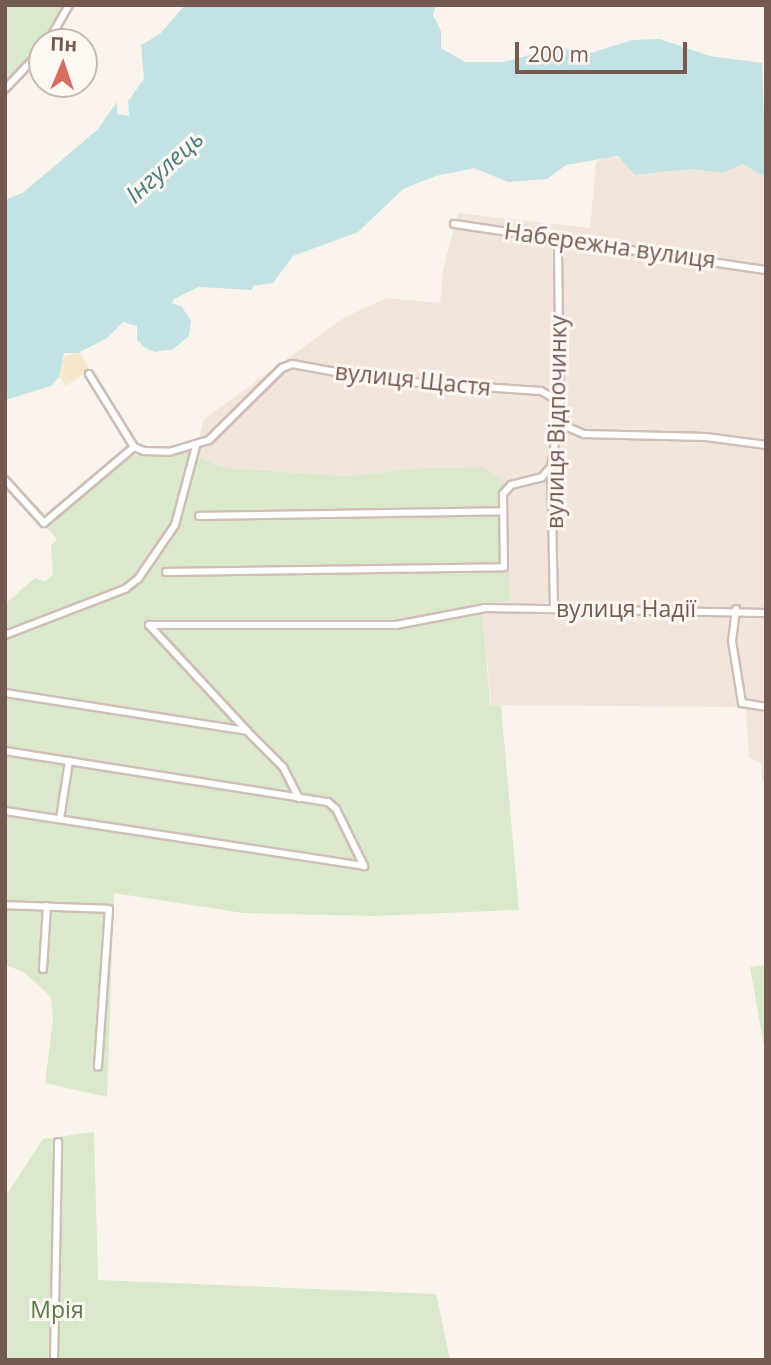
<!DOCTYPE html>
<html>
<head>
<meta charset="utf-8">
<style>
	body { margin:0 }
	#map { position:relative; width:771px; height:1365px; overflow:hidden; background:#fbf4ed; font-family:"Open Sans",sans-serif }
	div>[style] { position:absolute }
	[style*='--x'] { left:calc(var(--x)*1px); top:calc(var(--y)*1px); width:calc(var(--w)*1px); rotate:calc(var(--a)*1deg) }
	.residential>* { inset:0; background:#f2e6dc }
	.green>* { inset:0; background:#dae8cc }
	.sand>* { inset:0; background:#f6e8cc }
	.water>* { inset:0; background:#c3e2e3 }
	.roads { filter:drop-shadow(2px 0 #cfbeb5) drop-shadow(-2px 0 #cfbeb5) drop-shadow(0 2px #cfbeb5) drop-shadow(0 -2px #cfbeb5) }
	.street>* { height:6px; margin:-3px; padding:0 3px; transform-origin:3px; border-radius:3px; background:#fff }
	span { translate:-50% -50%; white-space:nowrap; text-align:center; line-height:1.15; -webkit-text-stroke:6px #fef8f3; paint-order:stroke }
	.street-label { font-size:23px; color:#745a51 }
	.park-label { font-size:23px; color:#5d784b }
	.water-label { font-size:24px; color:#4a7b7e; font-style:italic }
	.frame { position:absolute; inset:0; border:7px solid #745a51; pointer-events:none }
	.north { position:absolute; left:28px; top:28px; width:70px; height:70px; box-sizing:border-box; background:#fef8f3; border:2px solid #c7b9b2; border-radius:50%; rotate:2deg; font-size:19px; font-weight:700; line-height:28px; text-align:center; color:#745a51 }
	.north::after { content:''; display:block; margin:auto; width:24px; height:32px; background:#d66e60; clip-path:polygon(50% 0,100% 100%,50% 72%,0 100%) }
	.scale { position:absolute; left:515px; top:42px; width:172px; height:32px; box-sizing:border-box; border:4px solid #745a51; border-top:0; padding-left:9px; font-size:21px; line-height:24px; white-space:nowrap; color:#745a51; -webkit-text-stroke:5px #fef8f3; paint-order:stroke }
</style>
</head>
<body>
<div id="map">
	<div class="residential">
		<i style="clip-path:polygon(608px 156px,624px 159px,635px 175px,691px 169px,723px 173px,742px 164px,766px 177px,766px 781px,762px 781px,762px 764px,749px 757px,746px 710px,739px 707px,491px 705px,482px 605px,510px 601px,483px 467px,424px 468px,347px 476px,225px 468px,195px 456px,204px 419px,345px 317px,386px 298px,440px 303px,443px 269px,458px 213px,590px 228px,596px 162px)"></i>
	</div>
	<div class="green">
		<i style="clip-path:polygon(5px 5px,69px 5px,48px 42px,42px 42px,42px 50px,5px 89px)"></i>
		<i style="clip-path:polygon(191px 449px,173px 524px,137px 576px,123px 587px,5px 633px,5px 604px,35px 578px,45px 582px,53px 574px,51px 546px,57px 539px,46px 527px,124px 456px)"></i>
		<i style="clip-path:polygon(195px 456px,225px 468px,347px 476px,424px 468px,483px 467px,504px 482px,510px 601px,482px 605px,490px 705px,501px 706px,519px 910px,374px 916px,243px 913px,114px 893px,107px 1097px,45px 1083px,53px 1020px,51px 997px,24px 972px,5px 965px,5px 639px,133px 587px,172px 537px)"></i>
		<i style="clip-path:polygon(766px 965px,766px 1058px,750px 967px)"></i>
		<i style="clip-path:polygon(94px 1132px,98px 1280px,436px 1294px,450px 1360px,5px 1360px,5px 1197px,43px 1139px)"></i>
	</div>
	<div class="sand">
		<i style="clip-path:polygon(80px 352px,90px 370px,66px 386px,59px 377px,60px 358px)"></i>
	</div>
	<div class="water">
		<i style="clip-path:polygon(185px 5px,436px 5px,433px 15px,441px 31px,441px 48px,465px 62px,503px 62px,558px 47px,591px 53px,632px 40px,660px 39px,710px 56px,762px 63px,766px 177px,742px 164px,723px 173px,691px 169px,635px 175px,618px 156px,566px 165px,547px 179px,508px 182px,474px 168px,436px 176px,403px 189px,358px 232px,293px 256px,273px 283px,253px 286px,252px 290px,199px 287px,174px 299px,172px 303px,182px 307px,191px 321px,189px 336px,173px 349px,155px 352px,144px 347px,137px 340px,137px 326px,123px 322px,107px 338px,78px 353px,64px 353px,59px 377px,51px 386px,5px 400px,5px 200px,24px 192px,98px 129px,117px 102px,117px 114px,129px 116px,128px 101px,144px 79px,141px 45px,160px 34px)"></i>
	</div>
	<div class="roads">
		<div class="street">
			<i style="--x:48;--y:42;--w:43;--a:-60.4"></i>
			<i style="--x:5;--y:89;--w:54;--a:-46.5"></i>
			<i style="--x:454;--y:224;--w:315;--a:8.4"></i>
			<i style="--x:89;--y:374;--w:86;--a:58.3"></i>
			<i style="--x:134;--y:447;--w:11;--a:22"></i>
			<i style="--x:144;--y:451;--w:25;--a:2"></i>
			<i style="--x:169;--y:452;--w:42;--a:-16.7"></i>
			<i style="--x:209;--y:440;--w:103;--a:-44.6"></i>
			<i style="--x:282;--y:368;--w:11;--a:-22"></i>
			<i style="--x:292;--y:364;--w:89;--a:10.3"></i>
			<i style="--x:380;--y:380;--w:161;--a:3.9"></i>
			<i style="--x:541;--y:391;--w:18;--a:29"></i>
			<i style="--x:560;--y:415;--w:12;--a:66"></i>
			<i style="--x:565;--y:426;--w:21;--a:23"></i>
			<i style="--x:584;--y:434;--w:122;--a:1.4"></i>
			<i style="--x:706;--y:437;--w:61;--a:7.6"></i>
			<i style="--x:5;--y:480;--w:58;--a:47.8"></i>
			<i style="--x:44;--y:523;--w:118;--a:-40.2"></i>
			<i style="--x:199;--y:516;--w:303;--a:-0.9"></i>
			<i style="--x:166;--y:572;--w:338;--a:-0.8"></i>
			<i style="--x:504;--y:567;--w:73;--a:-90.8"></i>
			<i style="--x:503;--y:494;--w:12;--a:-48"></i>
			<i style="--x:511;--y:485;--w:32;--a:-14"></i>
			<i style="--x:542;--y:477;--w:13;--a:-48"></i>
			<i style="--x:554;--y:607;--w:140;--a:-91.2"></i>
			<i style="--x:551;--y:467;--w:55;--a:-80.5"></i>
			<i style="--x:560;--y:413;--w:176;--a:-90.7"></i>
			<i style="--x:736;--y:609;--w:32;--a:97"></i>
			<i style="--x:732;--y:641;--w:63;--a:80.8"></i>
			<i style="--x:742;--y:703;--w:24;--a:9"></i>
			<i style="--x:149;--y:625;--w:247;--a:0"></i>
			<i style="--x:396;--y:625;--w:91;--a:-10.8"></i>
			<i style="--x:485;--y:608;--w:281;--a:1"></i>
			<i style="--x:149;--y:625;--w:144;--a:47.2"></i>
			<i style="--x:5;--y:635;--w:129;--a:-21"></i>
			<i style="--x:125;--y:589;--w:16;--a:-38"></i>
			<i style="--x:138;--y:579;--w:65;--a:-55.6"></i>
			<i style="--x:175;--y:525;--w:82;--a:-75.1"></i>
			<i style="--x:5;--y:693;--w:245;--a:8.9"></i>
			<i style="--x:247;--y:731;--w:51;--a:45"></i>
			<i style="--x:283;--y:767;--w:35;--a:63"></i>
			<i style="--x:5;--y:751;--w:327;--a:9"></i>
			<i style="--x:328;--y:802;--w:11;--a:41"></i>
			<i style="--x:336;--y:809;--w:64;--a:63.8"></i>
			<i style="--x:5;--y:811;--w:363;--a:8.7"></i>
			<i style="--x:60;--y:819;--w:59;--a:-81.2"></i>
			<i style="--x:5;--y:905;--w:104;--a:2.2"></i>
			<i style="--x:109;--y:909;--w:158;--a:94"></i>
			<i style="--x:43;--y:969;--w:63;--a:-86.4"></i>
			<i style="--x:54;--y:1360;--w:218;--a:-88.9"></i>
		</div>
	</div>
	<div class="street-label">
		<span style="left:610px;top:245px;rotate:8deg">Набережна вулиця</span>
		<span style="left:413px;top:379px;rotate:6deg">вулиця Щастя</span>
		<span style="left:556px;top:422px;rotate:-89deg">вулиця Відпочинку</span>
		<span style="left:626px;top:608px">вулиця Надії</span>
	</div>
	<div class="park-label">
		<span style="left:57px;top:1309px">Мрія</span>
	</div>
	<div class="water-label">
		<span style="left:164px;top:166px;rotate:-42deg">Інгулець</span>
	</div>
	<div class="frame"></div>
	<div class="north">Пн</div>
	<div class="scale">200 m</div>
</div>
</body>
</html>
